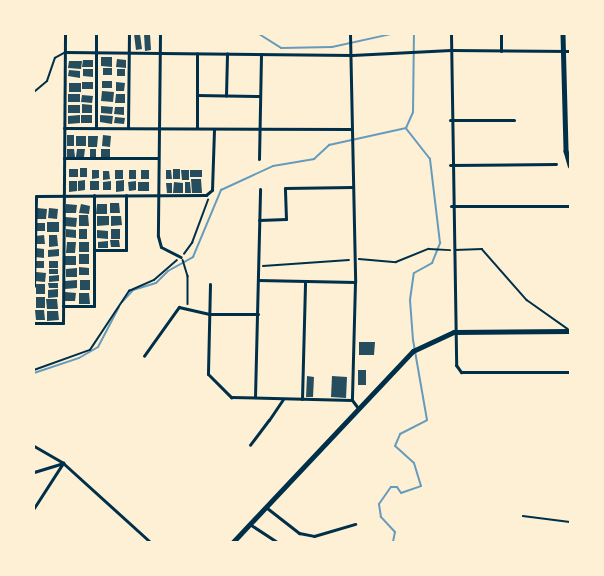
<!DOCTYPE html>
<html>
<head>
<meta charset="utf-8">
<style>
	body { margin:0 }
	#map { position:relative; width:604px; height:576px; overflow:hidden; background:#fdf0d5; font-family:"Roboto Serif",serif }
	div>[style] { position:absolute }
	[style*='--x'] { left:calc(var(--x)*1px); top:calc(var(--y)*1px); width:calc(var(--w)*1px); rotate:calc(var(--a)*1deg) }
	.stream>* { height:2px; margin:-1px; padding:0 1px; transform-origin:1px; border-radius:1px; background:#669bbc }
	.building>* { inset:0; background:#264d5e }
	.path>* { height:1.5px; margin:-0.75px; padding:0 0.75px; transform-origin:0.75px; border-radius:0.75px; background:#003049 }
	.service>* { height:1.5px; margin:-0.75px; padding:0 0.75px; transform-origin:0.75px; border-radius:0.75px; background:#003049 }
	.pedestrian>* { height:2.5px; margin:-1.25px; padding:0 1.25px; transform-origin:1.25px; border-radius:1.25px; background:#003049 }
	.minor>* { height:3px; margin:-1.5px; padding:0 1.5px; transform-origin:1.5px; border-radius:1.5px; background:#003049 }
	.secondary>* { height:4.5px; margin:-2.25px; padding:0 2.25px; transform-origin:2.25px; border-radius:2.25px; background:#003049 }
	span { translate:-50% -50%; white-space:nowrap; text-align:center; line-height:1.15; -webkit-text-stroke:3px #fdf0d5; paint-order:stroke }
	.frame { position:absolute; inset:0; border:35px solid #fdf0d5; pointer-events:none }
</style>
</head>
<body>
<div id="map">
	<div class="stream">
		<i style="--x:259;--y:34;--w:26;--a:32"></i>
		<i style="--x:281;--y:48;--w:51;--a:-1.1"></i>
		<i style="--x:332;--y:47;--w:60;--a:-12.4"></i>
		<i style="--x:406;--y:128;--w:17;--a:-66"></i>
		<i style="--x:413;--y:112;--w:78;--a:-89.3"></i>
		<i style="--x:122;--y:302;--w:16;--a:-47"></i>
		<i style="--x:133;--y:290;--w:24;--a:-17"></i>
		<i style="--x:156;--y:283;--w:17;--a:-45"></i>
		<i style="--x:168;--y:271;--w:29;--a:-29"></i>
		<i style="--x:193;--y:257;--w:73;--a:-67.3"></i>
		<i style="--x:221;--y:190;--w:57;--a:-24.8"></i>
		<i style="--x:273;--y:166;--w:42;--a:-9.7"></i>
		<i style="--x:314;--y:159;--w:21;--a:-43"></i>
		<i style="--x:329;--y:145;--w:79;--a:-12.4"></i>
		<i style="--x:34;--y:373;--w:47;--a:-18.4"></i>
		<i style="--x:79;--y:358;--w:22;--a:-30"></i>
		<i style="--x:98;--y:347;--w:45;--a:-62.3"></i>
		<i style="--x:393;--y:542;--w:10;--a:-79"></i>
		<i style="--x:395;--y:532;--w:21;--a:-133"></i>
		<i style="--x:381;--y:517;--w:13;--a:-99"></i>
		<i style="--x:379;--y:504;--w:21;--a:-55"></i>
		<i style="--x:391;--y:487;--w:6;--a:0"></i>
		<i style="--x:397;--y:487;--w:7;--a:56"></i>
		<i style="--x:401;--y:493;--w:21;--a:-19"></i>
		<i style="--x:421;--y:486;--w:24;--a:-107"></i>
		<i style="--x:414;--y:463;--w:25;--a:-138"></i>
		<i style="--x:395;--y:446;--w:13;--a:-67"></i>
		<i style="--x:400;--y:434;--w:30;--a:-27"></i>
		<i style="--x:427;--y:420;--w:81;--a:-99.9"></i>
		<i style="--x:413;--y:340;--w:40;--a:-94.3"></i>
		<i style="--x:410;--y:300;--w:27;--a:-82"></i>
		<i style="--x:414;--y:273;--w:21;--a:-29"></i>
		<i style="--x:432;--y:263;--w:22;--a:-68"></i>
		<i style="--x:440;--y:243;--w:85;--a:-96.8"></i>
		<i style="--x:430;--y:159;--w:39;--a:-128"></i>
	</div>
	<div class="building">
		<i style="clip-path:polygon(134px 34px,140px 34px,142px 49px,136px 50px)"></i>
		<i style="clip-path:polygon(144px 34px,150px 34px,151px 50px,145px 51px)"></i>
		<i style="clip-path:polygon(101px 57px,112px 57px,112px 67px,101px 66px)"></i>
		<i style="clip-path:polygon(117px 59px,126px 60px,126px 68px,116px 67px)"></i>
		<i style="clip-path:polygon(83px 60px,93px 60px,93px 67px,82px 67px)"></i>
		<i style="clip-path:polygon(69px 61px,82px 61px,81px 69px,68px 68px)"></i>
		<i style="clip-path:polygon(103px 68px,112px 68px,112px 75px,103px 75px)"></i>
		<i style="clip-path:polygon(83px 69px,93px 69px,93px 77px,83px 76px)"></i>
		<i style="clip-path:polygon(117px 69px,125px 69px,125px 76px,117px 76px)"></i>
		<i style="clip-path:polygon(69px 70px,80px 71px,80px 78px,68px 76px)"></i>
		<i style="clip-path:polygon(102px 81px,112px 81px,112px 88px,102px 88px)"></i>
		<i style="clip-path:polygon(82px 82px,93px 82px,93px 89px,82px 89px)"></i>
		<i style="clip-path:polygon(116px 82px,125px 83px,124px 91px,116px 91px)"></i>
		<i style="clip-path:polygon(69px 83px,81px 83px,81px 92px,69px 92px)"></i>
		<i style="clip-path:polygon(102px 91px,114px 92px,113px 102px,101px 101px)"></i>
		<i style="clip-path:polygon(68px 94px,80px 94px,80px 102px,68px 102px)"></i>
		<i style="clip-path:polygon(116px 94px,125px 94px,125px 103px,115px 103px)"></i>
		<i style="clip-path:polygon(82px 95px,93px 96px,92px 103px,81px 102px)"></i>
		<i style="clip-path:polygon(82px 104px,92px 105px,92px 113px,82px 113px)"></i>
		<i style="clip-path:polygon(68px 105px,80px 105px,80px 113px,68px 113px)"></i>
		<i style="clip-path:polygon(101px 106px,113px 107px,112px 114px,101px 113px)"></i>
		<i style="clip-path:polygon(115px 107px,124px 107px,124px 115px,114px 114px)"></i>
		<i style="clip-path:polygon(80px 115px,80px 123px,68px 124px,68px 116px)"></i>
		<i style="clip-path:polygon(81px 115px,92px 115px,92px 123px,81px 123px)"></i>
		<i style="clip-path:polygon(100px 115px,113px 116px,112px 124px,100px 122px)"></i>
		<i style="clip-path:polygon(115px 117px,125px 118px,124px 124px,114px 123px)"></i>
		<i style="clip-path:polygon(67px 135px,74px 135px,74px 146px,67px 146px)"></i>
		<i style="clip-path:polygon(103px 135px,111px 136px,110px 147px,102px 146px)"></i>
		<i style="clip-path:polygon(76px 136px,86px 136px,86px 146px,76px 146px)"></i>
		<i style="clip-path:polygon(88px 136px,98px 136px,97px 147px,88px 147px)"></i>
		<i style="clip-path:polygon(67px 149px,74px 149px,75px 157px,67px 157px)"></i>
		<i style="clip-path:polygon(77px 149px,85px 149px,84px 157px,76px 157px)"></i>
		<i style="clip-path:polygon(90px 149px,96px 149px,96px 157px,90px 157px)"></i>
		<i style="clip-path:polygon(101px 149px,110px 149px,110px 157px,101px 157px)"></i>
		<i style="clip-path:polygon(80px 168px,87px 168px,87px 177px,80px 177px)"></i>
		<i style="clip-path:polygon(69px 169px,78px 169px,78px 177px,69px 177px)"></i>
		<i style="clip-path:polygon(173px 169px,180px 169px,180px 179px,173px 179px)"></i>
		<i style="clip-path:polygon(92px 170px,99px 170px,99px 178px,92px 179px)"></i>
		<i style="clip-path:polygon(115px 170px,123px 170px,123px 179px,115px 179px)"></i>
		<i style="clip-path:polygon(129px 170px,136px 170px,136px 179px,129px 179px)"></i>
		<i style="clip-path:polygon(141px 170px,149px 170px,149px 179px,141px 179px)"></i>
		<i style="clip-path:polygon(166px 170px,171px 170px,172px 179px,166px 179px)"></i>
		<i style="clip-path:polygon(181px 170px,189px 170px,189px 180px,182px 180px)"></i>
		<i style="clip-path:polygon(190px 170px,202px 170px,202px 177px,190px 177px)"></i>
		<i style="clip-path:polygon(103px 171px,109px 171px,110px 179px,103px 180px)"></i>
		<i style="clip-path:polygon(191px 179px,201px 179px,202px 193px,192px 193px)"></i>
		<i style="clip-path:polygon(85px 180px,85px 190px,78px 191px,78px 181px)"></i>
		<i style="clip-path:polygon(124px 180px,124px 191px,116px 192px,116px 181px)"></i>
		<i style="clip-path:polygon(69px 181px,77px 181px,77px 191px,69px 192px)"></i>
		<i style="clip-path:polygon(90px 181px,99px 181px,99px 190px,90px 190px)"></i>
		<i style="clip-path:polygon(111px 181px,111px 190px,103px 190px,103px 182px)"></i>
		<i style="clip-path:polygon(136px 181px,136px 190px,129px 191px,128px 182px)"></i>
		<i style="clip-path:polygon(138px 182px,149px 182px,149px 191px,138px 191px)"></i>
		<i style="clip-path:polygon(174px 182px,183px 183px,183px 193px,173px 193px)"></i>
		<i style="clip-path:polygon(185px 182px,190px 182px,191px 193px,185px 193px)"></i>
		<i style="clip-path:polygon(166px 183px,172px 183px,172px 193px,167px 193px)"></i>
		<i style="clip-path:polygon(110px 203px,119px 203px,120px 213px,110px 213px)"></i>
		<i style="clip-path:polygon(66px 204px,77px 205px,76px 213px,65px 213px)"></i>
		<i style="clip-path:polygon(81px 204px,90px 206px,89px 214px,79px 213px)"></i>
		<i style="clip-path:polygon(97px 204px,107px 204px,107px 214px,96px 214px)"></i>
		<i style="clip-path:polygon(37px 208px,47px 209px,46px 219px,36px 219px)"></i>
		<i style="clip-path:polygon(49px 208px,58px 209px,57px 219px,48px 218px)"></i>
		<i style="clip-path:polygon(79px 215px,88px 215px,89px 226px,79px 226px)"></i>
		<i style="clip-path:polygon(97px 216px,109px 216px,109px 225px,97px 226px)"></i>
		<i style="clip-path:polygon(111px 216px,121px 216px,122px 225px,111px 226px)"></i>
		<i style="clip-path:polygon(65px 217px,77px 218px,76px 227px,65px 226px)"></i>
		<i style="clip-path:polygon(47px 222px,59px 222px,59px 232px,47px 232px)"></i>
		<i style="clip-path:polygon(36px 223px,45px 223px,45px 231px,35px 231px)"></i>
		<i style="clip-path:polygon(66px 229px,76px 230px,76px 238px,66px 237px)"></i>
		<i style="clip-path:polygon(79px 229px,87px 229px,87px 239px,79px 239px)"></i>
		<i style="clip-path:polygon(111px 229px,120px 229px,120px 239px,111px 239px)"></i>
		<i style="clip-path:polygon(97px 230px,108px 231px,108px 239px,97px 238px)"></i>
		<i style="clip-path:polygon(44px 235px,45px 244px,36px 244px,35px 236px)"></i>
		<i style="clip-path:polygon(49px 235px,57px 235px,58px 246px,49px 247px)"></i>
		<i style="clip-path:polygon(110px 240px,119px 240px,120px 247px,111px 247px)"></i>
		<i style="clip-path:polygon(108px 241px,108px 248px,98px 248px,98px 242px)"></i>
		<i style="clip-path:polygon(67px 242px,76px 242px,75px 253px,66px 253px)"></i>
		<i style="clip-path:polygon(79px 242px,89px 242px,89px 252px,79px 252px)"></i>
		<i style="clip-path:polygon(35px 248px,44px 249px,44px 258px,35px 257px)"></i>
		<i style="clip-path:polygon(59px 249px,59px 256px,48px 257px,48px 250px)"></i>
		<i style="clip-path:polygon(79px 254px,89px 254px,89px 264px,79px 264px)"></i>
		<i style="clip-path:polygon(65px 256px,76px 256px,76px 265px,65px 265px)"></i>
		<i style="clip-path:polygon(35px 261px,44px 261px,44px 268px,35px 268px)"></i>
		<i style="clip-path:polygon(49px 261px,58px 261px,58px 268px,49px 268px)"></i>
		<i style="clip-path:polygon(79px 267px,89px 268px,89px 275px,79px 275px)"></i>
		<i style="clip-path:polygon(77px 268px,77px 277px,66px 277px,66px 269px)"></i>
		<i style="clip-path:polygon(49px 269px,58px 269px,58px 274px,49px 274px)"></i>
		<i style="clip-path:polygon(36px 272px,46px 273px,45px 282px,35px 281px)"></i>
		<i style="clip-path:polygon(59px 275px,59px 281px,49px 282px,49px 276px)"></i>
		<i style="clip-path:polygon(77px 280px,77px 288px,65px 289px,65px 281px)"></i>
		<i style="clip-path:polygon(80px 280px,90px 280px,90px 290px,80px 290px)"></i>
		<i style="clip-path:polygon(48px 283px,58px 283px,58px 288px,49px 288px)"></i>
		<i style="clip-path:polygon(36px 284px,45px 284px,45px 294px,36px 294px)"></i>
		<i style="clip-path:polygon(58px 289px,58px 297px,48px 298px,48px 290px)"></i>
		<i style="clip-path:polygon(65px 292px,76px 293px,75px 301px,65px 301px)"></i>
		<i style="clip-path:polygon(79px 293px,89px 293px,90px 304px,79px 304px)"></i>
		<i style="clip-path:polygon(36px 297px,45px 297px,45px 308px,36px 308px)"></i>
		<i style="clip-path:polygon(46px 299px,57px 299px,58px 309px,47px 309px)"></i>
		<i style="clip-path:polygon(35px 310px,44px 310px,45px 320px,36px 320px)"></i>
		<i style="clip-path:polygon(47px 311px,58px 311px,59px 320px,47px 321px)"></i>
		<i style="clip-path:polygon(359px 342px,375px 342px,374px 355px,359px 355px)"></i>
		<i style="clip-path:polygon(358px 370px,366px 370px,366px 385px,358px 385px)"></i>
		<i style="clip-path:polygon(307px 376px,314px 377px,313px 397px,306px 397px)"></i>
		<i style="clip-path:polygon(332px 376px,347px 377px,346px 398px,331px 397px)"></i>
	</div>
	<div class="path">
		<i style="--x:184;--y:254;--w:14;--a:-54"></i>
		<i style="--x:192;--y:243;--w:46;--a:-69.6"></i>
		<i style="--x:359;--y:259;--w:37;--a:5"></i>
		<i style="--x:396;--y:262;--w:35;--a:-22"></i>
		<i style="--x:429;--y:249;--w:21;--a:3"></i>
		<i style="--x:183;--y:260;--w:17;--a:73"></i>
		<i style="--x:188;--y:276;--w:28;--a:90"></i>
		<i style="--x:263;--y:266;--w:86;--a:-4"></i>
		<i style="--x:34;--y:370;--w:59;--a:-19.7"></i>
		<i style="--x:90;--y:350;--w:71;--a:-56.5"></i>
		<i style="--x:129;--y:291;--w:27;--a:-24"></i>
		<i style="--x:154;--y:280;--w:30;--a:-41"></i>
	</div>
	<div class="service">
		<i style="--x:34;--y:92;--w:17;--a:-40"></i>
		<i style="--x:47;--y:81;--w:24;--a:-71"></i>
		<i style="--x:55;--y:58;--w:10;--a:-29"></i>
		<i style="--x:455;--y:250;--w:27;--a:-2"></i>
		<i style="--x:482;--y:249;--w:68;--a:48.6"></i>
		<i style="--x:527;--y:300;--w:50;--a:35.3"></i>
		<i style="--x:523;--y:516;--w:47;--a:7.3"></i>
	</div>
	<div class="pedestrian">
		<i style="--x:197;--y:95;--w:63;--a:0.9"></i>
		<i style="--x:226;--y:96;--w:42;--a:-88.6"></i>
		<i style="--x:197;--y:128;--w:74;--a:-90"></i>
		<i style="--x:144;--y:356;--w:60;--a:-54.5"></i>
		<i style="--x:179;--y:307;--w:31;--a:13"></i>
		<i style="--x:250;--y:445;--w:31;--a:-53"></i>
	</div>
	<div class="minor">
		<i style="--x:160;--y:34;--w:202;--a:90.6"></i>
		<i style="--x:158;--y:236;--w:11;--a:75"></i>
		<i style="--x:161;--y:247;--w:22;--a:27"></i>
		<i style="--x:350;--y:34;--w:248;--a:88.8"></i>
		<i style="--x:355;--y:282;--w:118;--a:91.5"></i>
		<i style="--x:352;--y:400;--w:10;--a:53"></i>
		<i style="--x:451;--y:34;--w:331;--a:89.1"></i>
		<i style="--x:456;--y:365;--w:9;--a:54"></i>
		<i style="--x:461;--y:372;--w:109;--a:0"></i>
		<i style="--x:501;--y:51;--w:17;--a:-90"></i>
		<i style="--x:65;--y:52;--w:287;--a:0.6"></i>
		<i style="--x:352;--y:55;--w:99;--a:-2.9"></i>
		<i style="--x:451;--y:50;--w:119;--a:0.5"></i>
		<i style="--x:450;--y:120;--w:64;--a:0"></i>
		<i style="--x:64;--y:128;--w:287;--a:0.2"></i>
		<i style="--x:96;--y:128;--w:94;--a:-90"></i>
		<i style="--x:128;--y:128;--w:94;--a:-89.4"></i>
		<i style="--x:64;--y:158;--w:94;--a:0"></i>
		<i style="--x:259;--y:159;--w:105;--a:-88.9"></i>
		<i style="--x:450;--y:165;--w:106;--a:-0.5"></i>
		<i style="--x:451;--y:206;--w:119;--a:0"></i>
		<i style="--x:259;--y:220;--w:27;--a:-2"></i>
		<i style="--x:286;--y:219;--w:31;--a:-92"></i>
		<i style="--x:285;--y:188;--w:68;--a:-0.8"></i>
		<i style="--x:94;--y:250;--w:32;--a:0"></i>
		<i style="--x:126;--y:250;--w:55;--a:-90"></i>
		<i style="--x:258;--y:280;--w:97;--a:1.2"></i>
		<i style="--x:210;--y:284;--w:90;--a:91.3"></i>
		<i style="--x:208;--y:374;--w:33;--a:45"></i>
		<i style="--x:231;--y:397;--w:121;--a:1.4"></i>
		<i style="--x:34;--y:286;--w:90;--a:-88.7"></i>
		<i style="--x:36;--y:196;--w:170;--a:-0.3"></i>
		<i style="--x:206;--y:195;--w:8;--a:-40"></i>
		<i style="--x:212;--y:190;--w:61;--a:-88.1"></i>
		<i style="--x:63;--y:306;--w:31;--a:0"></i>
		<i style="--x:94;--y:306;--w:111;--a:-90"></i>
		<i style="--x:209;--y:314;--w:49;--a:0"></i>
		<i style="--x:34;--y:323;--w:29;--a:0"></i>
		<i style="--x:63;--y:323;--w:289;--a:-89.6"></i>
		<i style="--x:255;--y:397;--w:208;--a:-88.6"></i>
		<i style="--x:302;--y:399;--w:118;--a:-88.5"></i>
		<i style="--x:269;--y:420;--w:25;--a:-56"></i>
		<i style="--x:34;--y:446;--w:34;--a:30"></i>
		<i style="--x:63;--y:463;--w:118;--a:42.2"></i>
		<i style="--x:34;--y:472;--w:30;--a:-17"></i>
		<i style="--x:34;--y:508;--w:54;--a:-57.2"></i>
		<i style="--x:267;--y:508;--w:41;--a:38"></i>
		<i style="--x:299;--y:533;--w:15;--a:11"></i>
		<i style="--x:314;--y:536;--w:43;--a:-16.3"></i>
		<i style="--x:251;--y:525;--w:31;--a:33"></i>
	</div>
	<div class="secondary">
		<i style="--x:563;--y:34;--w:117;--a:88.5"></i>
		<i style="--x:566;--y:151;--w:15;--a:74"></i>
		<i style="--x:233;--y:542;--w:262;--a:-46.7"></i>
		<i style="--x:413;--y:351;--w:45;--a:-24.9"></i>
		<i style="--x:454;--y:332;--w:116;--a:-0.5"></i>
	</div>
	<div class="frame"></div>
</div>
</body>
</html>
